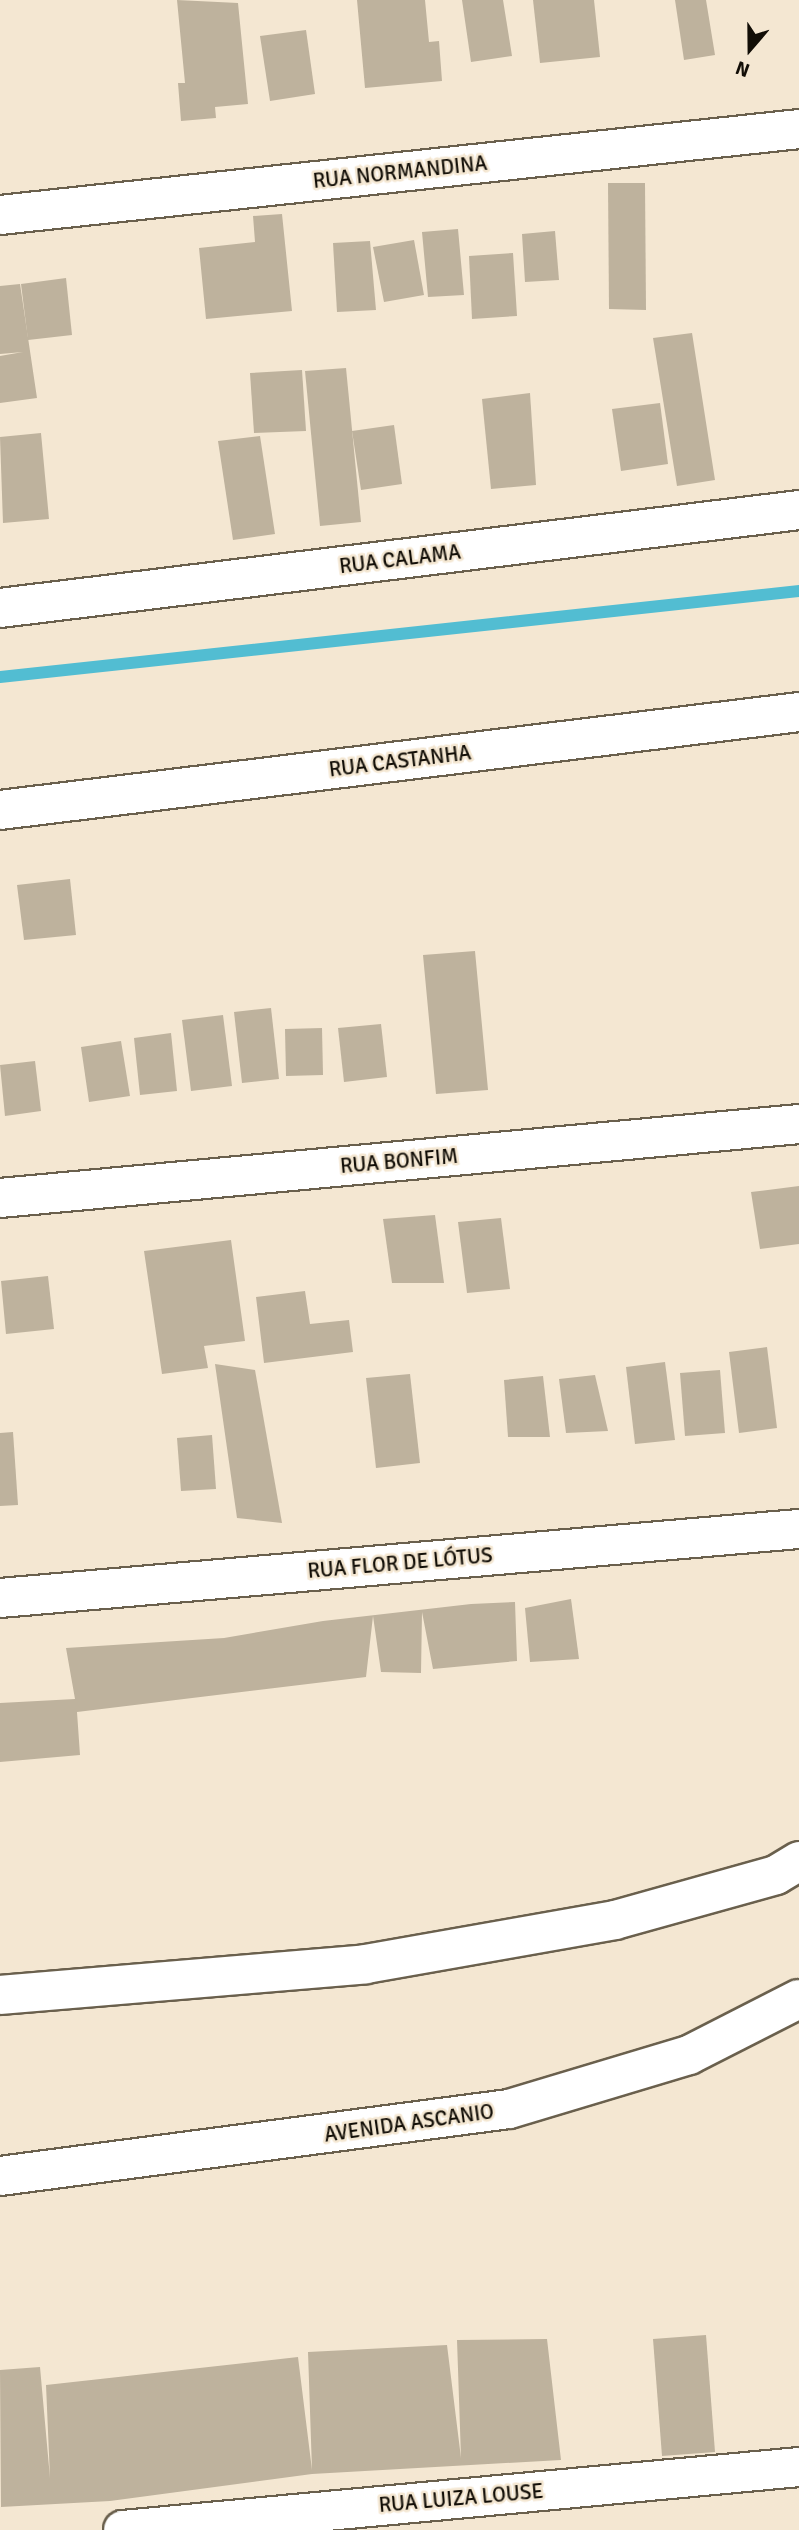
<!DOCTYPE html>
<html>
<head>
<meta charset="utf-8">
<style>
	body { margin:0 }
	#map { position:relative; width:799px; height:2530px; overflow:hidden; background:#f4e7d2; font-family:Signika,sans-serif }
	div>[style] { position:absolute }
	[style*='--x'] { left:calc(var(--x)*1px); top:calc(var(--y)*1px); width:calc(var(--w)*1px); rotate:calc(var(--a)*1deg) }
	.stream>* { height:12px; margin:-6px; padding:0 6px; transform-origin:6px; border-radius:6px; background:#52bdd2 }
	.building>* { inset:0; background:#beb29d }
	.roads { filter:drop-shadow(2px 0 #6a604d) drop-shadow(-2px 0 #6a604d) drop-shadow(0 2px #6a604d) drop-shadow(0 -2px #6a604d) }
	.street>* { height:38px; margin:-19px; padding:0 19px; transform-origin:19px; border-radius:19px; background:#fff }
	span { translate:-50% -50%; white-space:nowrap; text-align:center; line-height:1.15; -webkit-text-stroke:5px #f4e7d2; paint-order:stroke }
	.street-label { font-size:21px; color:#120e07 }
	.north { position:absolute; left:715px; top:14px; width:70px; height:70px; -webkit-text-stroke:5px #f4e7d2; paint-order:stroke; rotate:200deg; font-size:19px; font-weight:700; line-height:28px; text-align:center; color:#120e07 }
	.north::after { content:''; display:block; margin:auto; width:24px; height:32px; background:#120e07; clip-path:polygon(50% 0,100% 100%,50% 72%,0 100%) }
</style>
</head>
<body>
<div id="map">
	<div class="stream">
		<i style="--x:0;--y:677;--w:804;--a:-6.14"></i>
	</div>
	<div class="building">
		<i style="clip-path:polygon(177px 0,238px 3px,248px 104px,215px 107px,216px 118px,181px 121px,178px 83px,185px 83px)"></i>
		<i style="clip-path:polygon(357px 0,425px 0,429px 42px,439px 41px,442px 81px,365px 88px)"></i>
		<i style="clip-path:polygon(462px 0,503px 0,512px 56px,471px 62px)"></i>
		<i style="clip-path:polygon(533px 0,594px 0,600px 57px,540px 63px)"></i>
		<i style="clip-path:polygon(675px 0,706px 0,715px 55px,684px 60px)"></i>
		<i style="clip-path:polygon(306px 30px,315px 94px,270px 101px,260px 36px)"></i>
		<i style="clip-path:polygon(608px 183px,645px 183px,646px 310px,609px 309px)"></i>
		<i style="clip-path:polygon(282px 214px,292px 311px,206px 319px,199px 248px,255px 242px,253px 216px)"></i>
		<i style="clip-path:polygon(458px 229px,464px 295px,428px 297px,422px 232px)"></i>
		<i style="clip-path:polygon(555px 231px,559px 280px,525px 282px,522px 234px)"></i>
		<i style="clip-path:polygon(414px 240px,424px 295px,384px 302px,373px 247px)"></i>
		<i style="clip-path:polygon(370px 241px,376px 310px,337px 312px,333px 243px)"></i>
		<i style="clip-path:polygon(513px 253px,517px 316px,472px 319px,469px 256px)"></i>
		<i style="clip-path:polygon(66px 278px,72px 335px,28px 340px,21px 284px)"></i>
		<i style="clip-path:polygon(20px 284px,37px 398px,0 403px,0 356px,23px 352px,0 354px,0 286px)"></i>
		<i style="clip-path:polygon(692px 333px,715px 480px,677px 486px,653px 338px)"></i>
		<i style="clip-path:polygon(346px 368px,361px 522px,320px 526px,305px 371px)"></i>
		<i style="clip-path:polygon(302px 370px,306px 431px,254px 433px,250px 373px)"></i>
		<i style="clip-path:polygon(530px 393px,536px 485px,491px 489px,482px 399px)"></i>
		<i style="clip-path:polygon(660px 403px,668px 464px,621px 471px,612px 409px)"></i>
		<i style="clip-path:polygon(394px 425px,402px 484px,361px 490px,352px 431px)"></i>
		<i style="clip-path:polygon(41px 433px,49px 519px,3px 523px,0 437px)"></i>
		<i style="clip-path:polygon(260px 436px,275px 534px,233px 540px,218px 441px)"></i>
		<i style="clip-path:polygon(70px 879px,76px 935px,24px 940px,17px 885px)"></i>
		<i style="clip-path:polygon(475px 951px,488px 1090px,436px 1094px,423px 955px)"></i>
		<i style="clip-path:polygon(271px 1008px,279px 1079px,242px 1083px,234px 1012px)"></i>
		<i style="clip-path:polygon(223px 1015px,232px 1086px,191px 1091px,182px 1020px)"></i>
		<i style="clip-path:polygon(381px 1024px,387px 1077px,344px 1082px,338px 1028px)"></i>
		<i style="clip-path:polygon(322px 1028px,323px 1075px,286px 1076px,285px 1029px)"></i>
		<i style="clip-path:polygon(171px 1033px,177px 1091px,140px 1095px,134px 1038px)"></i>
		<i style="clip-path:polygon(121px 1041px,130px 1096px,89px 1102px,81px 1047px)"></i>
		<i style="clip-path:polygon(35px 1061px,41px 1111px,5px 1116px,0 1065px)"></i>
		<i style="clip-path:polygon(799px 1186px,799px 1244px,760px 1249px,751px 1192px)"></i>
		<i style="clip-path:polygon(435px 1215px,444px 1283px,392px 1283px,383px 1219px)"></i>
		<i style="clip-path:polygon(501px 1218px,510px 1289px,467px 1293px,458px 1222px)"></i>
		<i style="clip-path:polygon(231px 1240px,245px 1341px,204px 1346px,208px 1368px,162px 1374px,144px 1251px)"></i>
		<i style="clip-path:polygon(48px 1276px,54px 1329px,6px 1334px,1px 1281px)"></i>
		<i style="clip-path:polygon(305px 1291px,310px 1324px,349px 1320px,353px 1352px,264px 1363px,256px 1297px)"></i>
		<i style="clip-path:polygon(767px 1347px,777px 1428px,739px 1433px,729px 1352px)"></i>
		<i style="clip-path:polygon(665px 1362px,675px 1440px,635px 1444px,626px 1367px)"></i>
		<i style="clip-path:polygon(215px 1364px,255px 1370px,282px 1523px,237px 1518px)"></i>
		<i style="clip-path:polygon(720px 1370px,725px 1433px,685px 1436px,680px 1373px)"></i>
		<i style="clip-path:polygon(410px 1374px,420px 1463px,376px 1468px,366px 1378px)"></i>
		<i style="clip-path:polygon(595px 1375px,608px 1431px,566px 1433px,559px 1379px)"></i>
		<i style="clip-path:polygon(543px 1376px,550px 1437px,508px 1437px,504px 1380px)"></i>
		<i style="clip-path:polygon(13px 1432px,18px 1505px,0 1506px,0 1433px)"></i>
		<i style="clip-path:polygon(212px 1435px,216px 1489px,181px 1491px,177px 1438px)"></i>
		<i style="clip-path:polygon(571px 1599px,579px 1659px,530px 1662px,525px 1608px)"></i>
		<i style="clip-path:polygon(515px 1602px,517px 1661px,433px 1669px,422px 1612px,421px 1673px,381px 1672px,373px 1616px,366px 1677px,77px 1712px,80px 1755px,0 1762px,0 1703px,75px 1699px,66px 1648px,224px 1638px,323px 1621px,471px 1604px)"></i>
		<i style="clip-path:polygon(706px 2335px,715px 2452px,662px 2456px,653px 2339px)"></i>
		<i style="clip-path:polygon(547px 2339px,561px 2460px,312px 2474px,110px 2501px,1px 2507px,0 2370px,40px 2367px,50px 2478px,46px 2385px,298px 2357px,312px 2470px,308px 2352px,447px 2345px,461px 2458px,457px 2340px)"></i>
	</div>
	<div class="roads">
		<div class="street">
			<i style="--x:0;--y:215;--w:804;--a:-6.14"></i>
			<i style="--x:0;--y:608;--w:805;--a:-6.99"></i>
			<i style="--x:0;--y:810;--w:805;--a:-6.99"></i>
			<i style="--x:0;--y:1198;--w:802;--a:-5.29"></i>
			<i style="--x:0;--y:1598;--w:802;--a:-4.94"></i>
			<i style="--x:0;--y:1995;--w:367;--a:-4.8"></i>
			<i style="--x:366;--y:1964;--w:253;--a:-10"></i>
			<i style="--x:615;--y:1920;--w:167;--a:-15.6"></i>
			<i style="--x:776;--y:1875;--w:27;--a:-31"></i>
			<i style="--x:0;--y:2176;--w:513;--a:-7.5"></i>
			<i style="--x:509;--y:2109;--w:188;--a:-16.7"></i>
			<i style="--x:689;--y:2055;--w:123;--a:-27"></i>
			<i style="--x:123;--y:2530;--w:679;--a:-5.32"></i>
		</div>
	</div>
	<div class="street-label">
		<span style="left:400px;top:172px;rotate:-6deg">RUA NORMANDINA</span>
		<span style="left:400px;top:559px;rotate:-7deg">RUA CALAMA</span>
		<span style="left:400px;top:761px;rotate:-7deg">RUA CASTANHA</span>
		<span style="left:399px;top:1161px;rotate:-5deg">RUA BONFIM</span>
		<span style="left:400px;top:1563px;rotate:-5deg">RUA FLOR DE LÓTUS</span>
		<span style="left:409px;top:2123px;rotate:-8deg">AVENIDA ASCANIO</span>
		<span style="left:461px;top:2498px;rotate:-5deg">RUA LUIZA LOUSE</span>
	</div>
	<div class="north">N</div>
</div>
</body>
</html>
